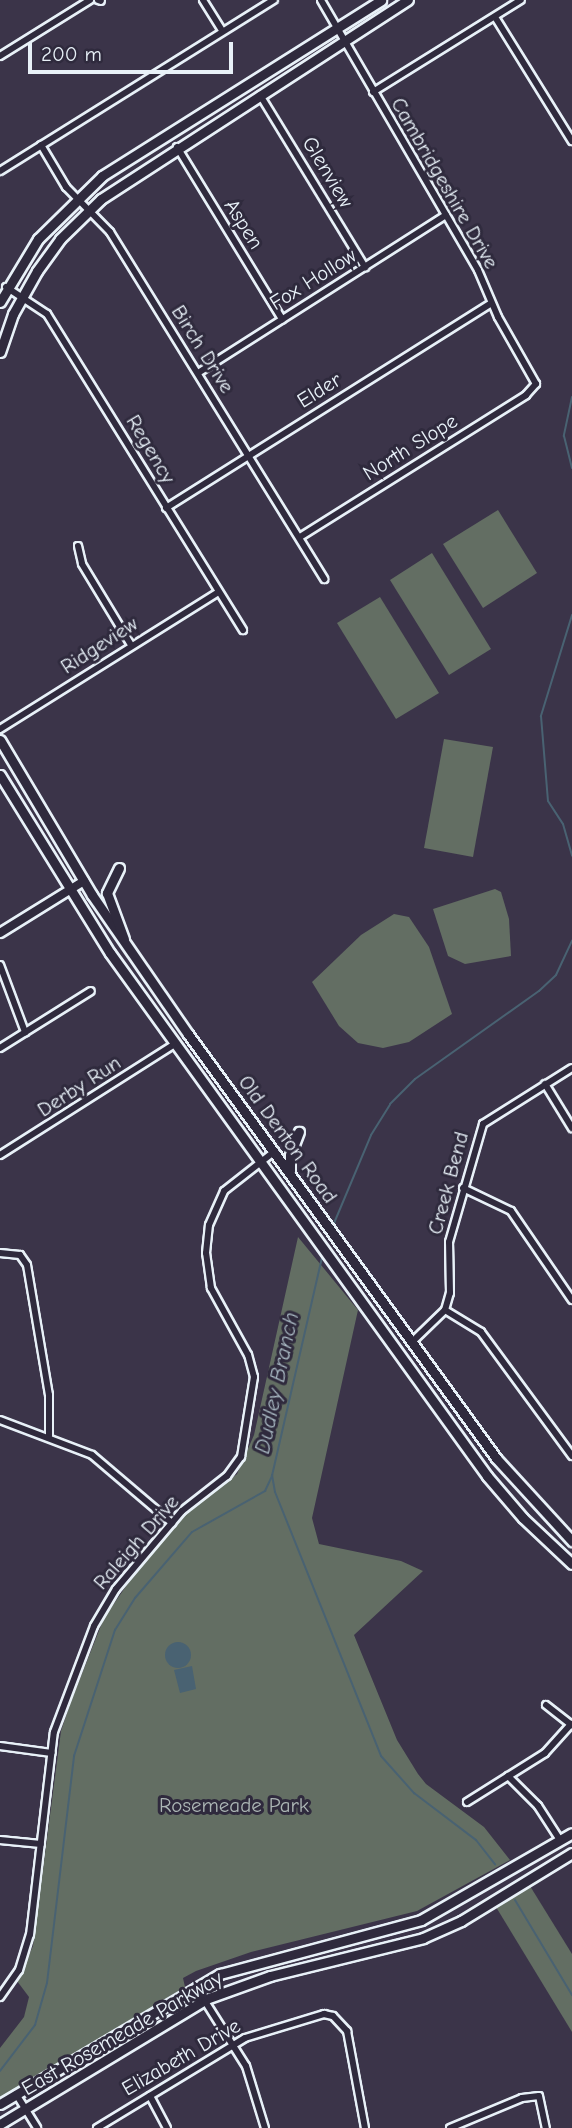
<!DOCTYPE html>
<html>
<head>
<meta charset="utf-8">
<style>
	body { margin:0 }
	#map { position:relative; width:572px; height:2128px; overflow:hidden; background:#3b3449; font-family:"Comic Neue",sans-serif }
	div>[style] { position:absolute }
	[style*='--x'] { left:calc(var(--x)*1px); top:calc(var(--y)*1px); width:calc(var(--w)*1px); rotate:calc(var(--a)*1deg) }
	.green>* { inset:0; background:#636e63 }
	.water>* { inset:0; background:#496272 }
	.round { border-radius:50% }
	.stream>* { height:2px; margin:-1px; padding:0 1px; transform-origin:1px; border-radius:1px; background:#496272 }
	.roads { filter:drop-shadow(2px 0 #e8f1f8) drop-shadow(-2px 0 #e8f1f8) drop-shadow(0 2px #e8f1f8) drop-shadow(0 -2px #e8f1f8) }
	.minor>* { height:6px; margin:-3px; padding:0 3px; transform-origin:3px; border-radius:3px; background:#2f2a3d }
	.tertiary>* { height:8px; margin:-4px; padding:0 4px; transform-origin:4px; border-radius:4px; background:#2f2a3d }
	.secondary>* { height:9px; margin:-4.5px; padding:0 4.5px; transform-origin:4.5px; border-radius:4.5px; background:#2f2a3d }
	span { translate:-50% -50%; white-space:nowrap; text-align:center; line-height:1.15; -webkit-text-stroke:6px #2f2a3d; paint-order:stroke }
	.street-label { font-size:21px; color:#e8f1f8 }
	.park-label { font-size:21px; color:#acb6b5 }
	.water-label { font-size:23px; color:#a8b8c2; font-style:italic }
	.scale { position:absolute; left:28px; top:42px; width:205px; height:32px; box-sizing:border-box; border:4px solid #e8f1f8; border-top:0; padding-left:9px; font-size:21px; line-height:24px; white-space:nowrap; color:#e8f1f8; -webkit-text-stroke:5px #2f2a3d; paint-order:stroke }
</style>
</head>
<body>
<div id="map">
	<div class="green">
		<i style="clip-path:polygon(498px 510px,537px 573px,483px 608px,443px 544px)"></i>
		<i style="clip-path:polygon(432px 553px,491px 649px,449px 675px,390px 580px)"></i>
		<i style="clip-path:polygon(380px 597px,439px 693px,396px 719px,337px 623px)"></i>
		<i style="clip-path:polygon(444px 739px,493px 747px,473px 857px,424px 848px)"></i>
		<i style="clip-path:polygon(495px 889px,501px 892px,509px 919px,511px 956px,465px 964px,448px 956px,433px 909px)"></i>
		<i style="clip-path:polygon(394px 914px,409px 917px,429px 947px,452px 1014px,409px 1042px,383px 1048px,358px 1043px,339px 1026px,312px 982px,361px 935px)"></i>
		<i style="clip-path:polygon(298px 1237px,358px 1310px,312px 1518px,319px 1544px,401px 1561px,423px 1571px,354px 1635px,397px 1740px,418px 1774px,426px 1784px,484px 1827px,510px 1860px,417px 1911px,251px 1952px,196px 1971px,183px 1978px,185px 1987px,0 2099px,0 2048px,24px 2017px,29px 1997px,17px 1981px,33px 1946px,61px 1731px,70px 1704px,104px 1618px,131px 1579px,185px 1515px,237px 1474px,254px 1435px)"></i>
		<i style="clip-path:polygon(530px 1886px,572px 1954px,572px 2032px,496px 1907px)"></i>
	</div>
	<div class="water">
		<i class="round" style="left:165px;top:1642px;width:26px;height:26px"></i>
		<i style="clip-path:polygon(192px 1666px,196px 1689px,180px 1693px,174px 1670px)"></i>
	</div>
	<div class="stream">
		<i style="--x:572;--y:397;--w:40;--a:102"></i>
		<i style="--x:564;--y:436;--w:33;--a:76"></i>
		<i style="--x:572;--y:615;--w:106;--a:107.1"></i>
		<i style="--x:541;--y:716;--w:85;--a:85.3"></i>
		<i style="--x:548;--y:801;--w:27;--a:57"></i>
		<i style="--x:563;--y:824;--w:33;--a:74"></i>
		<i style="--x:332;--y:1228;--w:101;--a:-67.2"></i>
		<i style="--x:371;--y:1135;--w:36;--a:-58"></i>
		<i style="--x:390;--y:1104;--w:35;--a:-45"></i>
		<i style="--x:415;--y:1079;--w:152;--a:-35.4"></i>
		<i style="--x:539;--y:991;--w:23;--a:-43"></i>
		<i style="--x:556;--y:975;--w:38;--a:-65"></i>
		<i style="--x:323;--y:1253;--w:228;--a:102.9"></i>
		<i style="--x:272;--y:1475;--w:17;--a:80"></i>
		<i style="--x:275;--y:1492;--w:284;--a:68.1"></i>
		<i style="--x:381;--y:1756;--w:50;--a:48.3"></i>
		<i style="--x:414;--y:1793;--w:78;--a:37.2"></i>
		<i style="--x:476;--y:1840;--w:31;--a:52"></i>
		<i style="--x:515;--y:1900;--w:111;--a:59"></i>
		<i style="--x:0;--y:2071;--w:58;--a:-52.7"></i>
		<i style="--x:35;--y:2025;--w:44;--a:-74.1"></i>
		<i style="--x:47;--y:1983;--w:229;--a:-83.2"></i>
		<i style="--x:74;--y:1756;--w:133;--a:-72"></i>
		<i style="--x:115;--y:1630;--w:38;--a:-58"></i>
		<i style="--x:135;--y:1598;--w:87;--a:-49.2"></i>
		<i style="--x:192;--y:1532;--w:84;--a:-29.3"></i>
		<i style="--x:265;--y:1491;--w:17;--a:-65"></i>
	</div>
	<div class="roads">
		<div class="minor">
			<i style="--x:98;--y:0;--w:3;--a:18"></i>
			<i style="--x:203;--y:0;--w:36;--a:58"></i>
			<i style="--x:495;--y:17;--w:146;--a:58.2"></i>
			<i style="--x:0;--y:56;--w:106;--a:-31.9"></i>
			<i style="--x:373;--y:92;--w:174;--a:-31.9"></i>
			<i style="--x:260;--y:95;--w:202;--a:58.6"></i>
			<i style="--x:41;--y:145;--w:49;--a:59.2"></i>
			<i style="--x:66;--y:187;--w:63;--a:45.6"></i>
			<i style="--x:110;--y:232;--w:408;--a:58.3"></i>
			<i style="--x:177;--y:147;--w:202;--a:58.6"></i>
			<i style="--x:0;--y:171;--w:323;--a:-32"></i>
			<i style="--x:6;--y:287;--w:49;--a:33.4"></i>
			<i style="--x:47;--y:314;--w:372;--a:58.2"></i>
			<i style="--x:198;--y:373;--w:294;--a:-32.5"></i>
			<i style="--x:166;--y:508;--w:384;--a:-32.2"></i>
			<i style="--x:300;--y:537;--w:267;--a:-32.1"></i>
			<i style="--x:526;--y:395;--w:15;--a:-48"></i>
			<i style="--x:536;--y:384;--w:77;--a:-119.6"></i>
			<i style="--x:498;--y:317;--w:51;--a:-113.1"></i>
			<i style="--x:478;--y:270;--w:312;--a:-120.2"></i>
			<i style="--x:78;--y:546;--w:18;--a:77"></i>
			<i style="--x:82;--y:564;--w:95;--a:58.8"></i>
			<i style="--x:0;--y:729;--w:257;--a:-32.1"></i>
			<i style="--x:0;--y:965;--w:72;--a:69.5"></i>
			<i style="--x:0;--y:1048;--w:107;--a:-32.1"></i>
			<i style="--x:545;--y:1084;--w:52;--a:58.5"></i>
			<i style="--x:0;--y:1155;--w:207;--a:-32.4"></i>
			<i style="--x:463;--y:1188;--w:53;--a:25.6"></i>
			<i style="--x:511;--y:1211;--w:108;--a:55.6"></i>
			<i style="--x:0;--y:1253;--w:20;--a:6"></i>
			<i style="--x:20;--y:1255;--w:12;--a:55"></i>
			<i style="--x:27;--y:1265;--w:132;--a:80.4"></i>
			<i style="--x:49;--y:1395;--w:41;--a:90"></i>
			<i style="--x:445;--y:1310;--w:42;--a:31.4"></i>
			<i style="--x:481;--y:1332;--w:154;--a:53.7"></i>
			<i style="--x:412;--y:1342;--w:46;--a:-44.1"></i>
			<i style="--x:445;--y:1310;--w:18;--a:-74"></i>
			<i style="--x:450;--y:1293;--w:51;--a:-91.1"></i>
			<i style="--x:449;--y:1242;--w:123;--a:-73.9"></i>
			<i style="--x:483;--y:1124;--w:105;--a:-32.2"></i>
			<i style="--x:0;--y:1420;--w:98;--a:20.8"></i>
			<i style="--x:92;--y:1455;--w:105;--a:40.4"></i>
			<i style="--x:546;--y:1705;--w:33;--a:38"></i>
			<i style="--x:0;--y:1746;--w:52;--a:7.7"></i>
			<i style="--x:508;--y:1776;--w:42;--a:45"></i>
			<i style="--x:538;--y:1806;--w:40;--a:57.1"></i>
			<i style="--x:467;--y:1802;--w:92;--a:-32.1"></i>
			<i style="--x:545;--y:1753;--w:39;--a:-48"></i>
			<i style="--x:0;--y:1840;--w:41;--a:5.6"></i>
			<i style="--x:196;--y:1987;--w:93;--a:57.7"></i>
			<i style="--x:246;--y:2066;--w:65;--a:73"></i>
			<i style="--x:0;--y:1997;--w:33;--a:-55"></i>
			<i style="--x:19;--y:1970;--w:37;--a:-73"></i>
			<i style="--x:30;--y:1935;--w:204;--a:-83.3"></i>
			<i style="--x:54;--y:1732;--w:113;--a:-69.3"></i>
			<i style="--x:94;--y:1626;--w:43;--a:-59.3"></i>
			<i style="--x:116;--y:1589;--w:102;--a:-49.8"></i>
			<i style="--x:182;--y:1511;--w:57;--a:-37.9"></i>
			<i style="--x:227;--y:1476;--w:24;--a:-54"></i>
			<i style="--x:241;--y:1457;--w:81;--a:-80.8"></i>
			<i style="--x:254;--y:1377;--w:23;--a:-105"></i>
			<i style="--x:248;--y:1355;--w:77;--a:-118.9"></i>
			<i style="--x:211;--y:1288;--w:35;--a:-98"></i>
			<i style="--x:206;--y:1253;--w:28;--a:-84"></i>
			<i style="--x:209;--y:1225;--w:37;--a:-66"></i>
			<i style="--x:224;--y:1191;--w:65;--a:-38.1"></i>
			<i style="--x:16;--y:2094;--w:40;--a:58"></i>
			<i style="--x:150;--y:2096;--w:36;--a:62"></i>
			<i style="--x:97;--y:2128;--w:173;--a:-31.3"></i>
			<i style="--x:245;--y:2038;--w:83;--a:-16.9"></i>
			<i style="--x:324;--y:2014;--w:9;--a:13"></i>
			<i style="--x:333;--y:2016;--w:21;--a:47"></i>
			<i style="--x:347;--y:2031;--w:99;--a:79.5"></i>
			<i style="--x:450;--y:2128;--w:78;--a:-22.6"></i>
			<i style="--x:522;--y:2098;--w:17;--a:-7"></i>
			<i style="--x:539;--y:2096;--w:33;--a:78"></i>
		</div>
		<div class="tertiary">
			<i style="--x:0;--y:933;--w:99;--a:-31.8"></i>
		</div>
		<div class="secondary">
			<i style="--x:0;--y:302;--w:74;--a:-58.9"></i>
			<i style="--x:38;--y:239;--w:90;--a:-44.5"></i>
			<i style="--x:102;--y:176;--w:330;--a:-32.2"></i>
			<i style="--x:0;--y:352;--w:40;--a:-71.1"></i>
			<i style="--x:13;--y:314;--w:49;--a:-60.8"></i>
			<i style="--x:37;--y:271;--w:39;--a:-54"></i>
			<i style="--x:60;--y:239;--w:57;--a:-44.3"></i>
			<i style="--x:101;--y:199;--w:366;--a:-33"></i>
			<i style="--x:0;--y:740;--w:180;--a:59.3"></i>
			<i style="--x:92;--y:895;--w:169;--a:55.4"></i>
			<i style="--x:188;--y:1034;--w:524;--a:54"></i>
			<i style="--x:496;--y:1458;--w:113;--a:47.5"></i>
			<i style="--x:0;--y:775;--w:209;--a:58.3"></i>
			<i style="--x:110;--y:953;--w:645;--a:54.21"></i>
			<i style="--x:487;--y:1476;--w:55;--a:49.4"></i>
			<i style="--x:523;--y:1518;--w:67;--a:43.2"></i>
			<i style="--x:119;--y:868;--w:28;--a:116"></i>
			<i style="--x:107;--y:893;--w:49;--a:69.7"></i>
			<i style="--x:290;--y:1171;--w:16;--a:-90"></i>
			<i style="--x:290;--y:1155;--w:25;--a:-69"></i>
			<i style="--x:0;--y:2104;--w:256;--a:-30.6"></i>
			<i style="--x:220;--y:1974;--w:208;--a:-15"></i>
			<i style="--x:421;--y:1920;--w:174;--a:-29.9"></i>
			<i style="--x:0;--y:2124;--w:241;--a:-31.2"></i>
			<i style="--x:206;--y:1999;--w:68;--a:-19.8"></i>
			<i style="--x:270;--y:1976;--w:158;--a:-13.9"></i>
			<i style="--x:423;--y:1938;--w:42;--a:-24.1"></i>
			<i style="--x:461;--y:1921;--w:130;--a:-31.5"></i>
		</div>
	</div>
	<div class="street-label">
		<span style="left:328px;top:172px;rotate:59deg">Glenview</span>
		<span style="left:445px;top:183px;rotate:60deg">Cambridgeshire Drive</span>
		<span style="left:244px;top:224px;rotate:58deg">Aspen</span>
		<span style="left:313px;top:279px;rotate:-32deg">Fox Hollow</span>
		<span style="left:203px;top:349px;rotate:58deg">Birch Drive</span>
		<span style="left:319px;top:390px;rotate:-32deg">Elder</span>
		<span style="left:410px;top:447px;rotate:-32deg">North Slope</span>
		<span style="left:151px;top:449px;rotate:59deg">Regency</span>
		<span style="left:99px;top:645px;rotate:-33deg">Ridgeview</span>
		<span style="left:79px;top:1086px;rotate:-33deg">Derby Run</span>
		<span style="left:288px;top:1139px;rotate:54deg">Old Denton Road</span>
		<span style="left:448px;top:1183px;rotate:-75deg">Creek Bend</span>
		<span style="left:136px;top:1542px;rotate:-49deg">Raleigh Drive</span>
		<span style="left:122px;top:2033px;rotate:-30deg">East Rosemeade Parkway</span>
		<span style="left:181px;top:2057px;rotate:-30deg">Elizabeth Drive</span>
	</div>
	<div class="park-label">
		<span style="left:234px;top:1805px">Rosemeade Park</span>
	</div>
	<div class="water-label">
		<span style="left:277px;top:1383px;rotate:-78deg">Dudley Branch</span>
	</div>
	<div class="scale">200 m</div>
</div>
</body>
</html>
